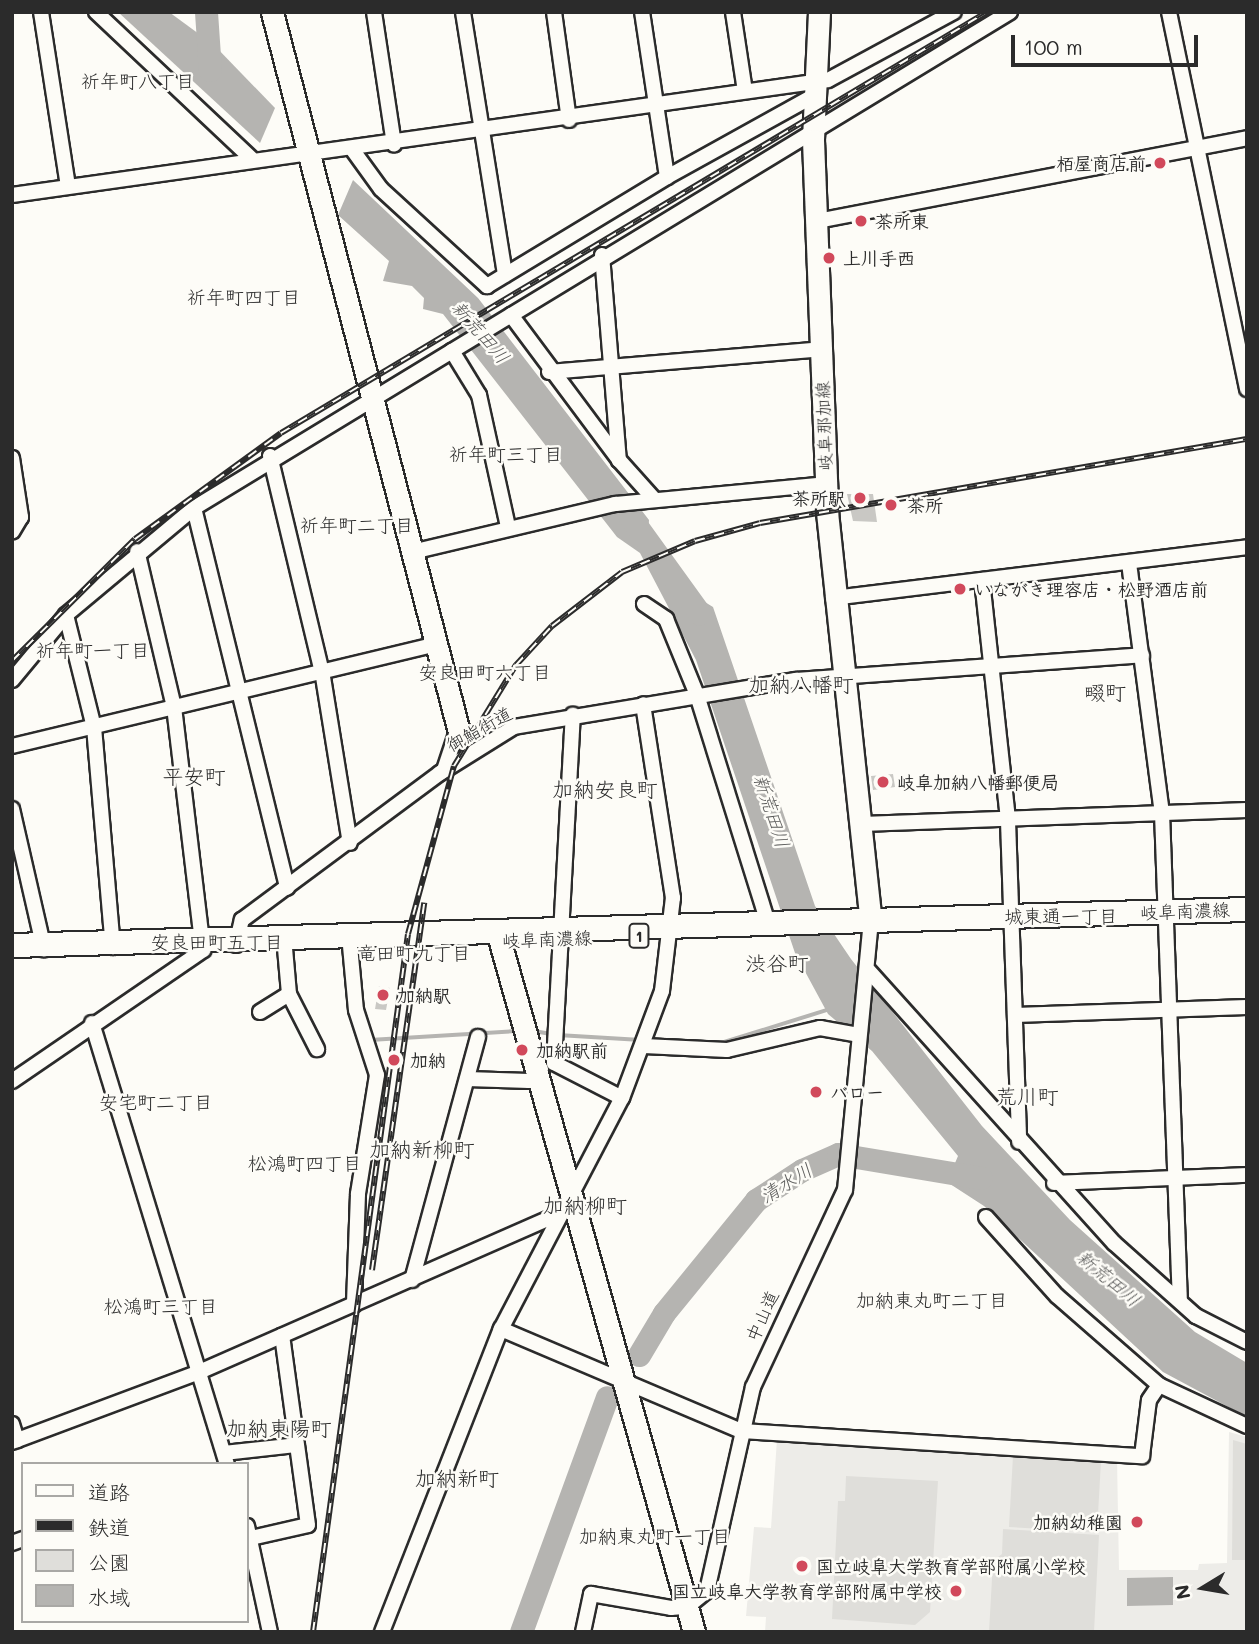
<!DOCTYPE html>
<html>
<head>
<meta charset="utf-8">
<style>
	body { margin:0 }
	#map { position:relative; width:1259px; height:1644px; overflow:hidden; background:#fdfcf7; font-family:Mali,"Klee One",sans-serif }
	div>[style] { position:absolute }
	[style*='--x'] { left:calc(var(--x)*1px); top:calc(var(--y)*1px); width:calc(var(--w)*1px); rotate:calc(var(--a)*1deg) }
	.built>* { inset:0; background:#edece8 }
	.green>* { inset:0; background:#dfdeda }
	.water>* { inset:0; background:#b5b4b1 }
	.stream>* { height:3.5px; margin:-1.75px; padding:0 1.75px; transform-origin:1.75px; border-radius:1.75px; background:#b5b4b1 }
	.river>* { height:23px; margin:-11.5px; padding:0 11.5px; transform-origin:11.5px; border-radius:11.5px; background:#b5b4b1 }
	.building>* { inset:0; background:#c9c8c4 }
	.roads { filter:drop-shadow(2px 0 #2b2b2b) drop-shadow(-2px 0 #2b2b2b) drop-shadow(0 2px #2b2b2b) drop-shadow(0 -2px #2b2b2b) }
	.street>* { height:14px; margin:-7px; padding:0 7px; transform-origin:7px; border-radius:7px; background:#fdfcf7 }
	.secondary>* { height:21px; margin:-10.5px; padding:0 10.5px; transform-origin:10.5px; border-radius:10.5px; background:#fdfcf7 }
	.primary>* { height:23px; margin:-11.5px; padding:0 11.5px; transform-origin:11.5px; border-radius:11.5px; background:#fdfcf7 }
	.rail>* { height:6px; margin-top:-3px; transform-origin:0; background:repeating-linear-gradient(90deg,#fdfcf7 0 10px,#2b2b2b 0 20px); box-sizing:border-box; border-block:2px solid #2b2b2b }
	.dots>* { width:19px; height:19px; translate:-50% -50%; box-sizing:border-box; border:4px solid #fdfcf7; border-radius:50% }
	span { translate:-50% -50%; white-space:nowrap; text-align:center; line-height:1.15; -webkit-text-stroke:5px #fdfcf7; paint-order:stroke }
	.shield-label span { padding:2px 5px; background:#fdfcf7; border:2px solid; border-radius:5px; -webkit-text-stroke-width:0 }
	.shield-label { font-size:16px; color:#2b2b2b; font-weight:700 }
	.poi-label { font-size:18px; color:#2b2b2b; font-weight:700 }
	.right { translate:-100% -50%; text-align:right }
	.left { translate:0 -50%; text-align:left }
	.street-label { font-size:18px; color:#2b2b2b }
	.neighbourhood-label { font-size:19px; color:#2b2b2b }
	.water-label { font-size:19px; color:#5b5b5a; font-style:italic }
	.quarter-label { font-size:21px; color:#2b2b2b }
	.frame { position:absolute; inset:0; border:14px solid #2b2b2b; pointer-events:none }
	.legend { position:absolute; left:21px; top:1462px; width:228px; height:161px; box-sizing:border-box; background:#fdfcf7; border:2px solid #a9a8a5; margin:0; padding:9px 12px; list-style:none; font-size:21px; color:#2b2b2b }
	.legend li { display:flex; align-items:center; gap:14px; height:35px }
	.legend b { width:35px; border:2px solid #a9a8a5 }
	.north { position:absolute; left:1168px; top:1553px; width:70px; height:70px; -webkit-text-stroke:5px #fdfcf7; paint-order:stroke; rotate:259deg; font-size:19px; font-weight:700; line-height:28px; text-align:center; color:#2b2b2b }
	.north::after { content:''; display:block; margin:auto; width:24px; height:32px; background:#2b2b2b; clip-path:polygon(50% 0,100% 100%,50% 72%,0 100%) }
	.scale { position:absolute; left:1011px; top:35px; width:187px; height:32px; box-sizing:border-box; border:4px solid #2b2b2b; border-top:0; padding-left:9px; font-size:21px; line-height:24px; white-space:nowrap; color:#2b2b2b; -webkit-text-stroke:5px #fdfcf7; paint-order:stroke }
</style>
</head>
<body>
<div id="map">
	<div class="built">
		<i style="clip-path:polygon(1229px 1432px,1247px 1437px,1247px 1632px,765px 1632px,766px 1617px,746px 1616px,754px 1527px,771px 1528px,777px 1439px,1117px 1458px,1119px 1570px,1198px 1570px,1199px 1564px,1227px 1563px)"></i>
	</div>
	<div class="green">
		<i style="clip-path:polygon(1233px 1440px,1247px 1444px,1247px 1560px,1232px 1560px)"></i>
		<i style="clip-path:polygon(1013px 1456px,1101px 1461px,1097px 1532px,1009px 1527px)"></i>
		<i style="clip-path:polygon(846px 1476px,938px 1481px,930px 1612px,915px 1625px,832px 1619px,838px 1501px,845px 1501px)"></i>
		<i style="clip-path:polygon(1003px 1529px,1099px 1535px,1094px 1632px,989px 1632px,993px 1561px,1002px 1554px)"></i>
	</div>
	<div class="water">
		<i style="clip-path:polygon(118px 12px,169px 12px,214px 45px,275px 108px,260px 143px)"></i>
		<i style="clip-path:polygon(353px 180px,478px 298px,649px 520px,647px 551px,659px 574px,713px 607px,815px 906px,851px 959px,982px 1126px,1070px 1220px,1195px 1332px,1247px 1363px,1247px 1417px,1163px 1372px,984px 1206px,947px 1182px,958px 1156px,872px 1051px,828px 1014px,795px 953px,696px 660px,640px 553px,617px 537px,443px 314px,423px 309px,424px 298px,412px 286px,383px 281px,389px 261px,338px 215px)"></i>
		<i style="clip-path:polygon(1173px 1577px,1173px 1605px,1127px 1606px,1127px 1578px)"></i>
	</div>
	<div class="stream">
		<i style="--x:534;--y:1031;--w:17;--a:10"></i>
		<i style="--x:558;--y:1035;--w:83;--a:3.4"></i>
		<i style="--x:370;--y:1040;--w:146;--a:-3.5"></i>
		<i style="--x:655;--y:1040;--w:24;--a:2"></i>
		<i style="--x:718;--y:1044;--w:114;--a:-17.3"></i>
	</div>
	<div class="river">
		<i style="--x:206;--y:12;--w:58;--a:86.1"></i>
		<i style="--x:628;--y:514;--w:123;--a:54.2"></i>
		<i style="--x:639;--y:1355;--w:49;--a:-59.2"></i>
		<i style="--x:664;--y:1313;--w:146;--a:-50.8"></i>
		<i style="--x:756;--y:1200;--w:55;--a:-33.1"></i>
		<i style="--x:802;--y:1170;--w:39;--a:-24"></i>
		<i style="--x:838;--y:1154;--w:145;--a:9.5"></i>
		<i style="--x:521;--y:1632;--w:250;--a:-69.9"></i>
	</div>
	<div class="building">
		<i style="clip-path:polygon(847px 494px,873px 494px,877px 522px,853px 521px)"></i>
		<i style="clip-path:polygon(893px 774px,895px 787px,873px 790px,871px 776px)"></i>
		<i style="clip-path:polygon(379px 986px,390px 988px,386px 1010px,375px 1009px)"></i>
	</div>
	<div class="roads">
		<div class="street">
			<i style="--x:41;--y:12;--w:176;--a:81.2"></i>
			<i style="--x:96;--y:12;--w:213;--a:43.3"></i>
			<i style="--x:374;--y:12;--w:134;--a:81.4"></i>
			<i style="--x:463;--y:12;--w:266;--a:80.9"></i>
			<i style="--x:554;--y:12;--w:109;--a:82.1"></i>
			<i style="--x:733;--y:12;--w:80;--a:81.4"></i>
			<i style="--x:1169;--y:12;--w:385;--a:78.3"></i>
			<i style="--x:352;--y:149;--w:49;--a:54.1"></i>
			<i style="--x:381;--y:189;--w:144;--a:42.5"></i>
			<i style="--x:487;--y:286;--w:210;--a:-31.2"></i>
			<i style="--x:667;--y:177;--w:167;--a:-98.6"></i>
			<i style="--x:667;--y:177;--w:169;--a:-29"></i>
			<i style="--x:12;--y:195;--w:824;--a:-8.02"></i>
			<i style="--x:828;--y:80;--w:143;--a:-28.4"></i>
			<i style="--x:817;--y:221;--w:438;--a:-10.9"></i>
			<i style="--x:602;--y:255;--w:206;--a:85.3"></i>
			<i style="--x:619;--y:460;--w:52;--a:48.1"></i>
			<i style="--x:511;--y:315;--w:181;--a:53.3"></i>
			<i style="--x:452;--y:351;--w:653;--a:-31.28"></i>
			<i style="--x:549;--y:372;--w:273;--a:-4.8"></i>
			<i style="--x:270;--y:456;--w:227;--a:76.5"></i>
			<i style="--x:323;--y:677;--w:168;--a:80.8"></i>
			<i style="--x:12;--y:458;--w:60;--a:81.3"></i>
			<i style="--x:21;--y:517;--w:17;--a:121"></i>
			<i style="--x:194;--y:508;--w:391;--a:76.2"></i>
			<i style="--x:412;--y:552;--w:209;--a:-13.3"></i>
			<i style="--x:615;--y:504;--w:212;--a:-5.4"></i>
			<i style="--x:1129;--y:563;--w:252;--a:82.5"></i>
			<i style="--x:1162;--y:813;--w:488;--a:87.9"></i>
			<i style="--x:982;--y:580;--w:242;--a:83.8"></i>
			<i style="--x:1008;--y:821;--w:321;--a:88"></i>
			<i style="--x:833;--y:598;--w:417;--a:-7"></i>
			<i style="--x:644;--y:604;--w:27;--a:34"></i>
			<i style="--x:666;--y:619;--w:82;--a:67.8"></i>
			<i style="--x:697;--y:695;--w:236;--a:72.7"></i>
			<i style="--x:66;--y:615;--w:115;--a:76"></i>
			<i style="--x:94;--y:727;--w:221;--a:85.1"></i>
			<i style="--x:12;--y:680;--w:85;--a:-50.3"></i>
			<i style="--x:66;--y:615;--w:167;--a:-39.9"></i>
			<i style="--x:194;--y:508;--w:302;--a:-31.3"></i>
			<i style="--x:452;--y:351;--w:52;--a:58.5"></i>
			<i style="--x:479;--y:395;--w:135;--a:77.6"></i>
			<i style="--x:12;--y:746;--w:436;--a:-13.5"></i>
			<i style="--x:444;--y:770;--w:44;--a:-71.6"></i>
			<i style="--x:12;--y:809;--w:144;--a:77.1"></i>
			<i style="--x:862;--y:824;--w:385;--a:-2.1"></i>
			<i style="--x:349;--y:935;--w:75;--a:84.7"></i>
			<i style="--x:356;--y:1010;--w:68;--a:72.1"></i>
			<i style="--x:377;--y:1075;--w:121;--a:99.1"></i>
			<i style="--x:358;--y:1194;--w:111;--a:92.1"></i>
			<i style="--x:236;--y:945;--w:26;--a:-77"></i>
			<i style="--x:242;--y:920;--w:247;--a:-36.6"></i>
			<i style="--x:440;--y:773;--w:87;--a:-31.9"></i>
			<i style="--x:514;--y:727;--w:286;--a:-9.5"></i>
			<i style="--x:796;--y:680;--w:347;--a:-4.1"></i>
			<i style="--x:869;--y:971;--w:366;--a:48"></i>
			<i style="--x:1114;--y:1243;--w:110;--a:41.7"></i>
			<i style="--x:1196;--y:1316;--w:57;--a:27"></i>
			<i style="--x:289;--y:994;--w:62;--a:63"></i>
			<i style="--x:260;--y:1012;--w:34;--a:-32"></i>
			<i style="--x:289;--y:994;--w:46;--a:-95"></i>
			<i style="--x:1015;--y:1015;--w:232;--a:-2"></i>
			<i style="--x:92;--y:1023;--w:461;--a:73"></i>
			<i style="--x:644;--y:1046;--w:83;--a:2.8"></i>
			<i style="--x:727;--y:1050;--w:96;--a:-13.3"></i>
			<i style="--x:820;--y:1028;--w:39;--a:10"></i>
			<i style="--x:554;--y:1063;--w:349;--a:-86.9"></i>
			<i style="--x:554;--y:1063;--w:76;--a:27.2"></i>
			<i style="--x:467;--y:1079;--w:62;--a:1.8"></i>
			<i style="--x:529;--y:1081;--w:17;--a:-45"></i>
			<i style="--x:12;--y:1081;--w:232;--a:-34.4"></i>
			<i style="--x:203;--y:950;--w:245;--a:-96.8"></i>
			<i style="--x:174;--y:707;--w:160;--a:-103.3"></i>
			<i style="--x:1054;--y:1183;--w:193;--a:-2.4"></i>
			<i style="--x:986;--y:1217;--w:106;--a:48.1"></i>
			<i style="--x:1057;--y:1296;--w:135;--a:41.1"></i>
			<i style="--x:412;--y:1280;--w:252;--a:-74.8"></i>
			<i style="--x:501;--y:1329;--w:261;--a:23"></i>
			<i style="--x:741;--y:1431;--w:402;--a:3.6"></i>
			<i style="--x:1142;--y:1456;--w:56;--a:-82.9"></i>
			<i style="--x:1149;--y:1400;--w:18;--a:-56"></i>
			<i style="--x:1159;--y:1385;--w:97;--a:25"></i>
			<i style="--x:12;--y:1424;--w:17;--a:73"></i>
			<i style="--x:12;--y:1442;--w:200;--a:-20.5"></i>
			<i style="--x:199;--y:1372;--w:400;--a:-23.7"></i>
			<i style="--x:224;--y:1453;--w:72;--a:-6.3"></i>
			<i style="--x:247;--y:1526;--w:108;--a:77.8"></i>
			<i style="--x:251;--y:1538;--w:58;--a:-12.8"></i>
			<i style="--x:308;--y:1525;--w:191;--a:-97.8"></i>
			<i style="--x:12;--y:1543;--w:12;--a:-20"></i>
			<i style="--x:382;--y:1632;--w:326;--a:-68.6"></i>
			<i style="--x:501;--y:1329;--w:261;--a:-62.4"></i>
			<i style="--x:622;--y:1098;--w:114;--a:-69.5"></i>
			<i style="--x:662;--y:991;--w:94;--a:-83.3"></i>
			<i style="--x:673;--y:898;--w:196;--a:-98.8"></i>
			<i style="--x:583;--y:1632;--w:39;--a:-78"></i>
			<i style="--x:591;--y:1594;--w:81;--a:9.9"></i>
			<i style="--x:671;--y:1608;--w:16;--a:-4"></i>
			<i style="--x:687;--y:1607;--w:26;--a:-39"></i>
			<i style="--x:707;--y:1591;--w:209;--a:-77.3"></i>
			<i style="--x:753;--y:1387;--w:217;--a:-65"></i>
			<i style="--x:845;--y:1190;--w:269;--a:-84.5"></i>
		</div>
		<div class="secondary">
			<i style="--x:272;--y:12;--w:740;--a:75.44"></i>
			<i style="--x:819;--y:12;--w:128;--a:92.7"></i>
			<i style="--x:813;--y:140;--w:372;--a:87.8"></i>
			<i style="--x:827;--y:512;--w:412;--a:83.9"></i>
			<i style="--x:497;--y:931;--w:728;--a:74.3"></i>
		</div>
		<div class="primary">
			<i style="--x:12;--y:945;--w:1236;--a:-1.67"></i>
		</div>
	</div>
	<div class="rail">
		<i style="--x:12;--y:661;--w:173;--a:-44.8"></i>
		<i style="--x:135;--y:539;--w:180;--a:-36"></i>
		<i style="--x:281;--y:433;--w:822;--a:-30.81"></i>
		<i style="--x:372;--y:1270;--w:371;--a:-81.9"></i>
		<i style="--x:313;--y:1632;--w:704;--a:-82.25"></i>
		<i style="--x:408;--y:934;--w:174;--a:-74.7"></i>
		<i style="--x:454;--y:766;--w:119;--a:-58.5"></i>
		<i style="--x:516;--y:665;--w:53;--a:-47.3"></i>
		<i style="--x:552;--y:626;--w:88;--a:-37.6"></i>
		<i style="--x:622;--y:572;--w:79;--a:-23"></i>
		<i style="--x:695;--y:541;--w:67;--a:-15.5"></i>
		<i style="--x:760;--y:523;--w:494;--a:-9.8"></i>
	</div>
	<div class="dots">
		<i style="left:1160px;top:163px;background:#d1495b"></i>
		<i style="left:861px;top:221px;background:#d1495b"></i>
		<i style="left:829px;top:258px;background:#d1495b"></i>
		<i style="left:860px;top:498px;background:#d1495b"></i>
		<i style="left:891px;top:505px;background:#d1495b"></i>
		<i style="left:960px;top:589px;background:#d1495b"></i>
		<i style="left:883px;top:782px;background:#d1495b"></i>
		<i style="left:383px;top:995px;background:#d1495b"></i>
		<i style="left:522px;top:1050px;background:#d1495b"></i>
		<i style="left:394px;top:1060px;background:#d1495b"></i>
		<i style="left:816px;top:1092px;background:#d1495b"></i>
		<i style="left:1137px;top:1522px;background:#d1495b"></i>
		<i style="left:802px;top:1566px;background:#d1495b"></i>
		<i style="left:956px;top:1591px;background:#d1495b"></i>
	</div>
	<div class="shield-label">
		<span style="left:639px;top:936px">1</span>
	</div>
	<div class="poi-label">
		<span class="right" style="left:1146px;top:163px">栢屋商店前</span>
		<span class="left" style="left:875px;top:221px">茶所東</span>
		<span class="left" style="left:843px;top:258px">上川手西</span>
		<span class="right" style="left:846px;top:498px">茶所駅</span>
		<span class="left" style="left:907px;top:505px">茶所</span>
		<span class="left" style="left:974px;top:589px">いながき理容店・松野酒店前</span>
		<span class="left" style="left:897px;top:782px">岐阜加納八幡郵便局</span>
		<span class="left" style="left:397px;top:995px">加納駅</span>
		<span class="left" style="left:536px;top:1050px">加納駅前</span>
		<span class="left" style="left:410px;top:1060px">加納</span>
		<span class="left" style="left:830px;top:1092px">バロー</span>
		<span class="right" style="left:1123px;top:1522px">加納幼稚園</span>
		<span class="left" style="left:816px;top:1566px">国立岐阜大学教育学部附属小学校</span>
		<span class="right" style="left:942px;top:1591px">国立岐阜大学教育学部附属中学校</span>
	</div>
	<div class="street-label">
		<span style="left:824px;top:426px;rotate:-92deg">岐阜那加線</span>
		<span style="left:479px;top:729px;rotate:-29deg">御鮨街道</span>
		<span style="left:1185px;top:911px;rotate:-2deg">岐阜南濃線</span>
		<span style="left:547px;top:939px;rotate:-2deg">岐阜南濃線</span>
		<span style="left:762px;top:1316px;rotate:-66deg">中山道</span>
	</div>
	<div class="neighbourhood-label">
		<span style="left:138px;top:81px">祈年町八丁目</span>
		<span style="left:244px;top:297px">祈年町四丁目</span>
		<span style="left:506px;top:454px">祈年町三丁目</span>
		<span style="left:357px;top:525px">祈年町二丁目</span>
		<span style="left:93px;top:650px">祈年町一丁目</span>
		<span style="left:485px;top:672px">安良田町六丁目</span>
		<span style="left:1061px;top:916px">城東通一丁目</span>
		<span style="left:217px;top:942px">安良田町五丁目</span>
		<span style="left:414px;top:953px">竜田町九丁目</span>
		<span style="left:156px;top:1102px">安宅町二丁目</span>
		<span style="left:305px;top:1163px">松鴻町四丁目</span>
		<span style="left:932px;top:1300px">加納東丸町二丁目</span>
		<span style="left:161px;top:1306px">松鴻町三丁目</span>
		<span style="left:655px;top:1536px">加納東丸町一丁目</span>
	</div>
	<div class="water-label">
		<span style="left:481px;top:332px;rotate:49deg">新荒田川</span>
		<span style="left:772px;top:811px;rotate:72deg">新荒田川</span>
		<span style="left:786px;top:1183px;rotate:-32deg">清水川</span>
		<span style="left:1109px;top:1278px;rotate:40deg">新荒田川</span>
	</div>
	<div class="quarter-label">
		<span style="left:801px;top:684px">加納八幡町</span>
		<span style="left:1105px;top:692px">畷町</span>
		<span style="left:194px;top:776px">平安町</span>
		<span style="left:605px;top:789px">加納安良町</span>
		<span style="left:777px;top:963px">渋谷町</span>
		<span style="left:1027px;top:1096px">荒川町</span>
		<span style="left:422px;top:1149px">加納新柳町</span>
		<span style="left:585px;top:1205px">加納柳町</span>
		<span style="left:279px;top:1428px">加納東陽町</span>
		<span style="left:457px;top:1478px">加納新町</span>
	</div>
	<div class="frame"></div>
	<ul class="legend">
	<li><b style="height:9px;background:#fdfcf7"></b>道路</li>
	<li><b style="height:9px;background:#2b2b2b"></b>鉄道</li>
	<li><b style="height:19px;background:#dfdeda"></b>公園</li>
	<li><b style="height:19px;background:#b5b4b1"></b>水域</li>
	</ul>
	<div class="north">N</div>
	<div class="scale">100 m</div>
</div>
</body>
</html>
